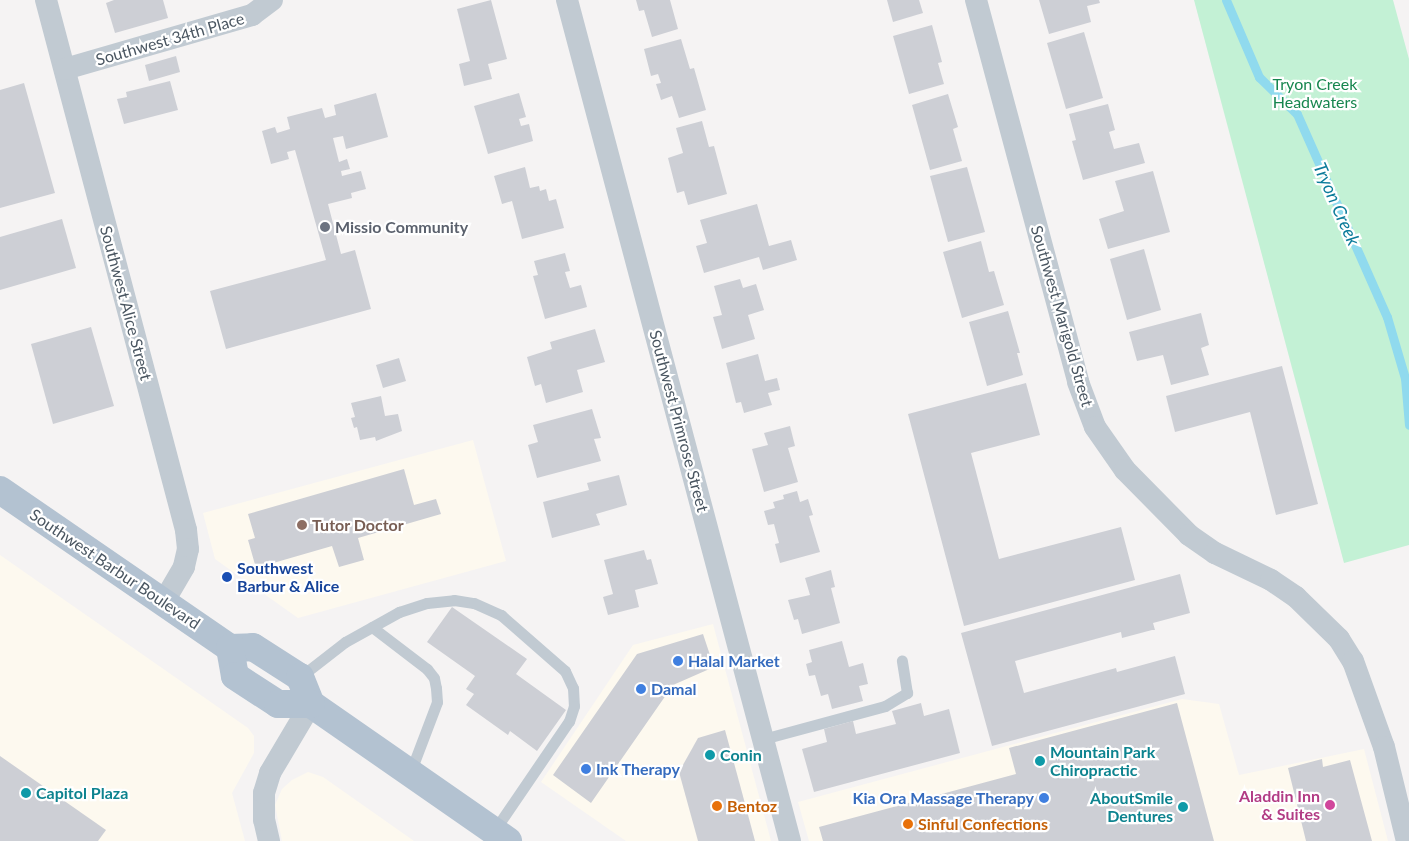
<!DOCTYPE html>
<html>
<head>
<meta charset="utf-8">
<style>
	body { margin:0 }
	#map { position:relative; width:1409px; height:841px; overflow:hidden; background:#f5f3f3; font-family:Lato,sans-serif }
	div>[style] { position:absolute }
	[style*='--x'] { left:calc(var(--x)*1px); top:calc(var(--y)*1px); width:calc(var(--w)*1px); rotate:calc(var(--a)*1deg) }
	.commercial>* { inset:0; background:#fdf9ef }
	.green>* { inset:0; background:#c3f1d5 }
	.stream>* { height:9px; margin:-4.5px; padding:0 4.5px; transform-origin:4.5px; border-radius:4.5px; background:#90daee }
	.building>* { inset:0; background:#cdcfd5 }
	.service>* { height:11px; margin:-5.5px; padding:0 5.5px; transform-origin:5.5px; border-radius:5.5px; background:#c1cad2 }
	.minor>* { height:22px; margin:-11px; padding:0 11px; transform-origin:11px; border-radius:11px; background:#c1cad2 }
	.primary>* { height:28px; margin:-14px; padding:0 14px; transform-origin:14px; border-radius:14px; background:#b3c2d1 }
	.dots>* { width:14px; height:14px; translate:-50% -50%; box-sizing:border-box; border:2px solid #fff; border-radius:50% }
	span { translate:-50% -50%; white-space:nowrap; text-align:center; line-height:1.15; -webkit-text-stroke:4.5px #fff; paint-order:stroke }
	.street-label { font-size:16px; color:#4a5661 }
	.park-label { font-size:16px; color:#17864f }
	.worship-label { font-size:16px; color:#5b616d; font-weight:700 }
	.left { translate:0 -50%; text-align:left }
	.education-label { font-size:16px; color:#785e54; font-weight:700 }
	.transit-label { font-size:16px; color:#164399; font-weight:700 }
	.shop-label { font-size:16px; color:#366cbe; font-weight:700 }
	.right { translate:-100% -50%; text-align:right }
	.culture-label { font-size:16px; color:#0d838f; font-weight:700 }
	.hotel-label { font-size:16px; color:#b23c85; font-weight:700 }
	.food-label { font-size:16px; color:#c56008; font-weight:700 }
	.water-label { font-size:18px; color:#0c7c9b; font-style:italic }
</style>
</head>
<body>
<div id="map">
	<div class="commercial">
		<i style="clip-path:polygon(473px 440px,506px 561px,298px 618px,215px 559px,203px 513px)"></i>
		<i style="clip-path:polygon(0 555px,248px 728px,254px 736px,254px 753px,232px 793px,245px 841px,0 841px)"></i>
		<i style="clip-path:polygon(713px 624px,771px 841px,626px 841px,541px 782px,633px 645px)"></i>
		<i style="clip-path:polygon(1182px 699px,1219px 704px,1239px 775px,1364px 749px,1388px 841px,809px 841px,798px 802px)"></i>
		<i style="clip-path:polygon(308px 772px,323px 777px,414px 841px,282px 841px,275px 805px,282px 789px,292px 780px)"></i>
	</div>
	<div class="green">
		<i style="clip-path:polygon(1194px 0,1393px 0,1409px 59px,1409px 545px,1344px 563px)"></i>
	</div>
	<div class="stream">
		<i style="--x:1226;--y:0;--w:84;--a:66.8"></i>
		<i style="--x:1259;--y:77;--w:53;--a:44.2"></i>
		<i style="--x:1297;--y:114;--w:222;--a:66.1"></i>
		<i style="--x:1387;--y:317;--w:64;--a:73.6"></i>
		<i style="--x:1405;--y:378;--w:47;--a:85.1"></i>
	</div>
	<div class="building">
		<i style="clip-path:polygon(114px 0,163px 0,168px 18px,115px 33px,106px 3px)"></i>
		<i style="clip-path:polygon(491px 0,507px 59px,488px 64px,492px 79px,464px 86px,459px 64px,470px 61px,457px 9px)"></i>
		<i style="clip-path:polygon(636px 0,670px 0,678px 29px,652px 37px,644px 10px,639px 11px)"></i>
		<i style="clip-path:polygon(887px 0,919px 0,923px 13px,893px 22px)"></i>
		<i style="clip-path:polygon(1039px 0,1099px 0,1100px 3px,1087px 6px,1091px 22px,1049px 34px)"></i>
		<i style="clip-path:polygon(932px 25px,942px 62px,938px 63px,944px 84px,909px 94px,893px 36px)"></i>
		<i style="clip-path:polygon(1084px 32px,1103px 98px,1066px 109px,1047px 43px)"></i>
		<i style="clip-path:polygon(681px 39px,690px 69px,694px 68px,706px 110px,679px 118px,672px 96px,661px 100px,656px 84px,661px 83px,658px 74px,651px 76px,644px 49px)"></i>
		<i style="clip-path:polygon(176px 56px,180px 72px,149px 81px,145px 65px)"></i>
		<i style="clip-path:polygon(170px 81px,178px 110px,124px 124px,117px 99px,127px 97px,126px 92px)"></i>
		<i style="clip-path:polygon(24px 83px,55px 193px,0 208px,0 90px)"></i>
		<i style="clip-path:polygon(376px 93px,388px 137px,346px 149px,343px 136px,333px 138px,339px 162px,347px 159px,350px 169px,341px 171px,342px 176px,361px 171px,366px 189px,351px 193px,352px 198px,328px 204px,341px 254px,355px 250px,371px 309px,226px 349px,210px 291px,326px 260px,295px 150px,287px 152px,289px 159px,271px 164px,262px 131px,275px 127px,277px 133px,290px 129px,287px 117px,322px 108px,325px 118px,336px 115px,334px 105px)"></i>
		<i style="clip-path:polygon(519px 93px,526px 117px,519px 119px,521px 126px,529px 124px,533px 141px,488px 154px,474px 106px)"></i>
		<i style="clip-path:polygon(948px 94px,958px 127px,953px 129px,962px 161px,930px 170px,912px 105px)"></i>
		<i style="clip-path:polygon(1108px 104px,1115px 130px,1109px 132px,1114px 149px,1139px 143px,1145px 163px,1083px 180px,1072px 141px,1076px 140px,1069px 114px)"></i>
		<i style="clip-path:polygon(702px 121px,709px 147px,714px 146px,727px 194px,688px 205px,684px 191px,677px 193px,668px 158px,683px 153px,676px 128px)"></i>
		<i style="clip-path:polygon(525px 167px,530px 188px,539px 186px,540px 191px,546px 189px,549px 201px,556px 199px,564px 228px,522px 239px,512px 201px,502px 204px,494px 176px)"></i>
		<i style="clip-path:polygon(967px 167px,985px 232px,948px 242px,930px 176px)"></i>
		<i style="clip-path:polygon(1153px 171px,1170px 232px,1108px 249px,1099px 219px,1124px 211px,1115px 181px)"></i>
		<i style="clip-path:polygon(757px 204px,769px 246px,791px 240px,797px 260px,763px 270px,759px 257px,704px 273px,696px 246px,707px 243px,700px 220px)"></i>
		<i style="clip-path:polygon(62px 219px,76px 268px,0 290px,0 237px)"></i>
		<i style="clip-path:polygon(981px 241px,989px 272px,994px 271px,1004px 305px,962px 318px,943px 252px)"></i>
		<i style="clip-path:polygon(1144px 249px,1161px 310px,1127px 320px,1110px 259px)"></i>
		<i style="clip-path:polygon(565px 253px,570px 271px,565px 272px,570px 288px,581px 285px,587px 307px,545px 319px,533px 276px,538px 275px,534px 261px)"></i>
		<i style="clip-path:polygon(740px 279px,743px 288px,756px 284px,764px 310px,748px 315px,755px 339px,722px 349px,713px 317px,722px 315px,714px 286px)"></i>
		<i style="clip-path:polygon(1008px 311px,1020px 353px,1017px 353px,1023px 375px,987px 386px,969px 322px)"></i>
		<i style="clip-path:polygon(1201px 313px,1209px 345px,1201px 348px,1209px 375px,1171px 385px,1163px 355px,1137px 361px,1129px 332px)"></i>
		<i style="clip-path:polygon(91px 327px,114px 406px,53px 424px,31px 344px)"></i>
		<i style="clip-path:polygon(595px 329px,605px 362px,577px 370px,583px 392px,546px 403px,541px 384px,535px 386px,527px 357px,552px 349px,550px 342px)"></i>
		<i style="clip-path:polygon(758px 354px,765px 381px,777px 378px,780px 390px,768px 393px,772px 405px,744px 413px,741px 402px,736px 403px,726px 363px)"></i>
		<i style="clip-path:polygon(399px 358px,406px 381px,383px 388px,376px 365px)"></i>
		<i style="clip-path:polygon(1282px 366px,1318px 504px,1276px 515px,1250px 412px,1175px 432px,1166px 396px)"></i>
		<i style="clip-path:polygon(1026px 383px,1040px 435px,971px 453px,999px 559px,1121px 527px,1135px 580px,964px 626px,908px 414px)"></i>
		<i style="clip-path:polygon(381px 396px,385px 416px,398px 414px,402px 431px,376px 441px,375px 437px,360px 440px,357px 427px,354px 428px,351px 418px,355px 417px,351px 403px)"></i>
		<i style="clip-path:polygon(592px 409px,601px 438px,594px 439px,601px 461px,537px 478px,528px 445px,538px 442px,533px 425px)"></i>
		<i style="clip-path:polygon(790px 426px,795px 446px,788px 448px,798px 482px,764px 492px,752px 449px,768px 445px,764px 433px)"></i>
		<i style="clip-path:polygon(404px 469px,414px 505px,436px 499px,441px 514px,358px 538px,364px 560px,339px 567px,332px 546px,256px 568px,248px 540px,255px 538px,248px 514px)"></i>
		<i style="clip-path:polygon(619px 475px,627px 505px,596px 514px,600px 525px,552px 538px,543px 502px,589px 490px,587px 483px)"></i>
		<i style="clip-path:polygon(797px 491px,800px 502px,808px 499px,813px 515px,809px 516px,820px 552px,780px 563px,775px 544px,779px 543px,774px 524px,768px 525px,764px 511px,775px 508px,773px 502px,784px 499px,783px 495px)"></i>
		<i style="clip-path:polygon(644px 550px,647px 560px,651px 559px,658px 584px,635px 590px,639px 607px,608px 615px,603px 597px,613px 594px,604px 560px)"></i>
		<i style="clip-path:polygon(831px 570px,835px 587px,831px 588px,840px 623px,802px 634px,798px 619px,794px 620px,788px 600px,810px 595px,805px 578px)"></i>
		<i style="clip-path:polygon(1180px 574px,1190px 613px,1153px 623px,1155px 630px,1152px 630px,1122px 638px,1121px 632px,1015px 661px,1024px 693px,1116px 668px,1117px 672px,1175px 656px,1185px 694px,992px 746px,961px 633px)"></i>
		<i style="clip-path:polygon(452px 607px,527px 659px,516px 674px,566px 710px,537px 751px,510px 731px,508px 735px,466px 705px,474px 694px,466px 689px,475px 676px,427px 642px)"></i>
		<i style="clip-path:polygon(703px 634px,714px 667px,673px 685px,591px 803px,553px 775px,637px 654px)"></i>
		<i style="clip-path:polygon(842px 641px,849px 667px,863px 663px,868px 684px,859px 686px,863px 701px,832px 709px,828px 694px,821px 696px,815px 675px,809px 676px,806px 664px,812px 662px,809px 650px)"></i>
		<i style="clip-path:polygon(921px 703px,924px 716px,949px 709px,960px 753px,814px 792px,802px 749px,827px 742px,824px 729px,853px 721px,856px 734px,896px 724px,892px 711px)"></i>
		<i style="clip-path:polygon(1177px 703px,1214px 841px,823px 841px,819px 827px,1016px 774px,1009px 748px)"></i>
		<i style="clip-path:polygon(725px 730px,740px 785px,755px 841px,698px 841px,679px 772px,698px 738px)"></i>
		<i style="clip-path:polygon(0 756px,106px 830px,98px 841px,0 841px)"></i>
		<i style="clip-path:polygon(1322px 759px,1323px 767px,1350px 760px,1372px 841px,1306px 841px,1288px 768px)"></i>
	</div>
	<div class="service">
		<i style="--x:372;--y:627;--w:69;--a:37.4"></i>
		<i style="--x:427;--y:669;--w:11;--a:52"></i>
		<i style="--x:434;--y:678;--w:10;--a:79"></i>
		<i style="--x:436;--y:688;--w:14;--a:86"></i>
		<i style="--x:437;--y:702;--w:76;--a:110.8"></i>
		<i style="--x:300;--y:677;--w:57;--a:-37.9"></i>
		<i style="--x:345;--y:642;--w:62;--a:-29.1"></i>
		<i style="--x:399;--y:612;--w:29;--a:-18"></i>
		<i style="--x:427;--y:603;--w:27;--a:-6"></i>
		<i style="--x:454;--y:600;--w:20;--a:9"></i>
		<i style="--x:474;--y:603;--w:30;--a:24"></i>
		<i style="--x:501;--y:615;--w:85;--a:41.2"></i>
		<i style="--x:565;--y:671;--w:19;--a:65"></i>
		<i style="--x:573;--y:688;--w:18;--a:87"></i>
		<i style="--x:574;--y:706;--w:16;--a:108"></i>
		<i style="--x:569;--y:721;--w:133;--a:124.3"></i>
		<i style="--x:763;--y:739;--w:126;--a:-15.1"></i>
		<i style="--x:885;--y:706;--w:26;--a:-31"></i>
		<i style="--x:907;--y:693;--w:33;--a:-99"></i>
	</div>
	<div class="minor">
		<i style="--x:46;--y:0;--w:548;--a:75.2"></i>
		<i style="--x:186;--y:530;--w:19;--a:84"></i>
		<i style="--x:188;--y:549;--w:18;--a:103"></i>
		<i style="--x:184;--y:567;--w:42;--a:120.3"></i>
		<i style="--x:567;--y:0;--w:870;--a:75.15"></i>
		<i style="--x:976;--y:0;--w:395;--a:75"></i>
		<i style="--x:1078;--y:382;--w:48;--a:69.3"></i>
		<i style="--x:1095;--y:427;--w:52;--a:55.1"></i>
		<i style="--x:1125;--y:470;--w:91;--a:45.4"></i>
		<i style="--x:1189;--y:535;--w:32;--a:35"></i>
		<i style="--x:1215;--y:553;--w:62;--a:25.7"></i>
		<i style="--x:1271;--y:580;--w:30;--a:34"></i>
		<i style="--x:1296;--y:597;--w:60;--a:44.3"></i>
		<i style="--x:1339;--y:639;--w:26;--a:58"></i>
		<i style="--x:1353;--y:661;--w:91;--a:70.2"></i>
		<i style="--x:1384;--y:747;--w:97;--a:76.3"></i>
		<i style="--x:65;--y:69;--w:195;--a:-16.1"></i>
		<i style="--x:252;--y:15;--w:25;--a:-37"></i>
		<i style="--x:269;--y:841;--w:22;--a:-103"></i>
		<i style="--x:264;--y:820;--w:27;--a:-90"></i>
		<i style="--x:264;--y:793;--w:21;--a:-73"></i>
		<i style="--x:270;--y:773;--w:80;--a:-59.3"></i>
	</div>
	<div class="primary">
		<i style="--x:0;--y:490;--w:279;--a:34.5"></i>
		<i style="--x:230;--y:648;--w:23;--a:-2"></i>
		<i style="--x:253;--y:647;--w:56;--a:32.6"></i>
		<i style="--x:300;--y:677;--w:29;--a:68"></i>
		<i style="--x:311;--y:704;--w:240;--a:34.8"></i>
		<i style="--x:230;--y:648;--w:28;--a:80"></i>
		<i style="--x:235;--y:676;--w:51;--a:33.1"></i>
		<i style="--x:278;--y:704;--w:33;--a:0"></i>
	</div>
	<div class="dots">
		<i style="left:325px;top:227px;background:#6b7280"></i>
		<i style="left:302px;top:525px;background:#8d6e63"></i>
		<i style="left:227px;top:577px;background:#1a4fb4"></i>
		<i style="left:678px;top:661px;background:#3f7fe0"></i>
		<i style="left:641px;top:689px;background:#3f7fe0"></i>
		<i style="left:710px;top:755px;background:#0f9aa8"></i>
		<i style="left:1040px;top:761px;background:#0f9aa8"></i>
		<i style="left:586px;top:769px;background:#3f7fe0"></i>
		<i style="left:26px;top:793px;background:#0f9aa8"></i>
		<i style="left:1044px;top:798px;background:#3f7fe0"></i>
		<i style="left:1330px;top:805px;background:#d1479c"></i>
		<i style="left:717px;top:806px;background:#e8710a"></i>
		<i style="left:1183px;top:807px;background:#0f9aa8"></i>
		<i style="left:908px;top:824px;background:#e8710a"></i>
	</div>
	<div class="street-label">
		<span style="left:170px;top:39px;rotate:-16deg">Southwest 34th Place</span>
		<span style="left:126px;top:303px;rotate:75deg">Southwest Alice Street</span>
		<span style="left:1062px;top:316px;rotate:74deg">Southwest Marigold Street</span>
		<span style="left:679px;top:421px;rotate:75deg">Southwest Primrose Street</span>
		<span style="left:115px;top:569px;rotate:34deg">Southwest Barbur Boulevard</span>
	</div>
	<div class="park-label">
		<span style="left:1315px;top:93px">Tryon Creek<br>Headwaters</span>
	</div>
	<div class="worship-label">
		<span class="left" style="left:335px;top:227px">Missio Community</span>
	</div>
	<div class="education-label">
		<span class="left" style="left:312px;top:525px">Tutor Doctor</span>
	</div>
	<div class="transit-label">
		<span class="left" style="left:237px;top:577px">Southwest<br>Barbur &amp; Alice</span>
	</div>
	<div class="shop-label">
		<span class="left" style="left:688px;top:661px">Halal Market</span>
		<span class="left" style="left:651px;top:689px">Damal</span>
		<span class="left" style="left:596px;top:769px">Ink Therapy</span>
		<span class="right" style="left:1034px;top:798px">Kia Ora Massage Therapy</span>
	</div>
	<div class="culture-label">
		<span class="left" style="left:1050px;top:761px">Mountain Park<br>Chiropractic</span>
		<span class="left" style="left:720px;top:755px">Conin</span>
		<span class="left" style="left:36px;top:793px">Capitol Plaza</span>
		<span class="right" style="left:1173px;top:807px">AboutSmile<br>Dentures</span>
	</div>
	<div class="hotel-label">
		<span class="right" style="left:1320px;top:805px">Aladdin Inn<br>&amp; Suites</span>
	</div>
	<div class="food-label">
		<span class="left" style="left:727px;top:806px">Bentoz</span>
		<span class="left" style="left:918px;top:824px">Sinful Confections</span>
	</div>
	<div class="water-label">
		<span style="left:1337px;top:204px;rotate:66deg">Tryon Creek</span>
	</div>
</div>
</body>
</html>
